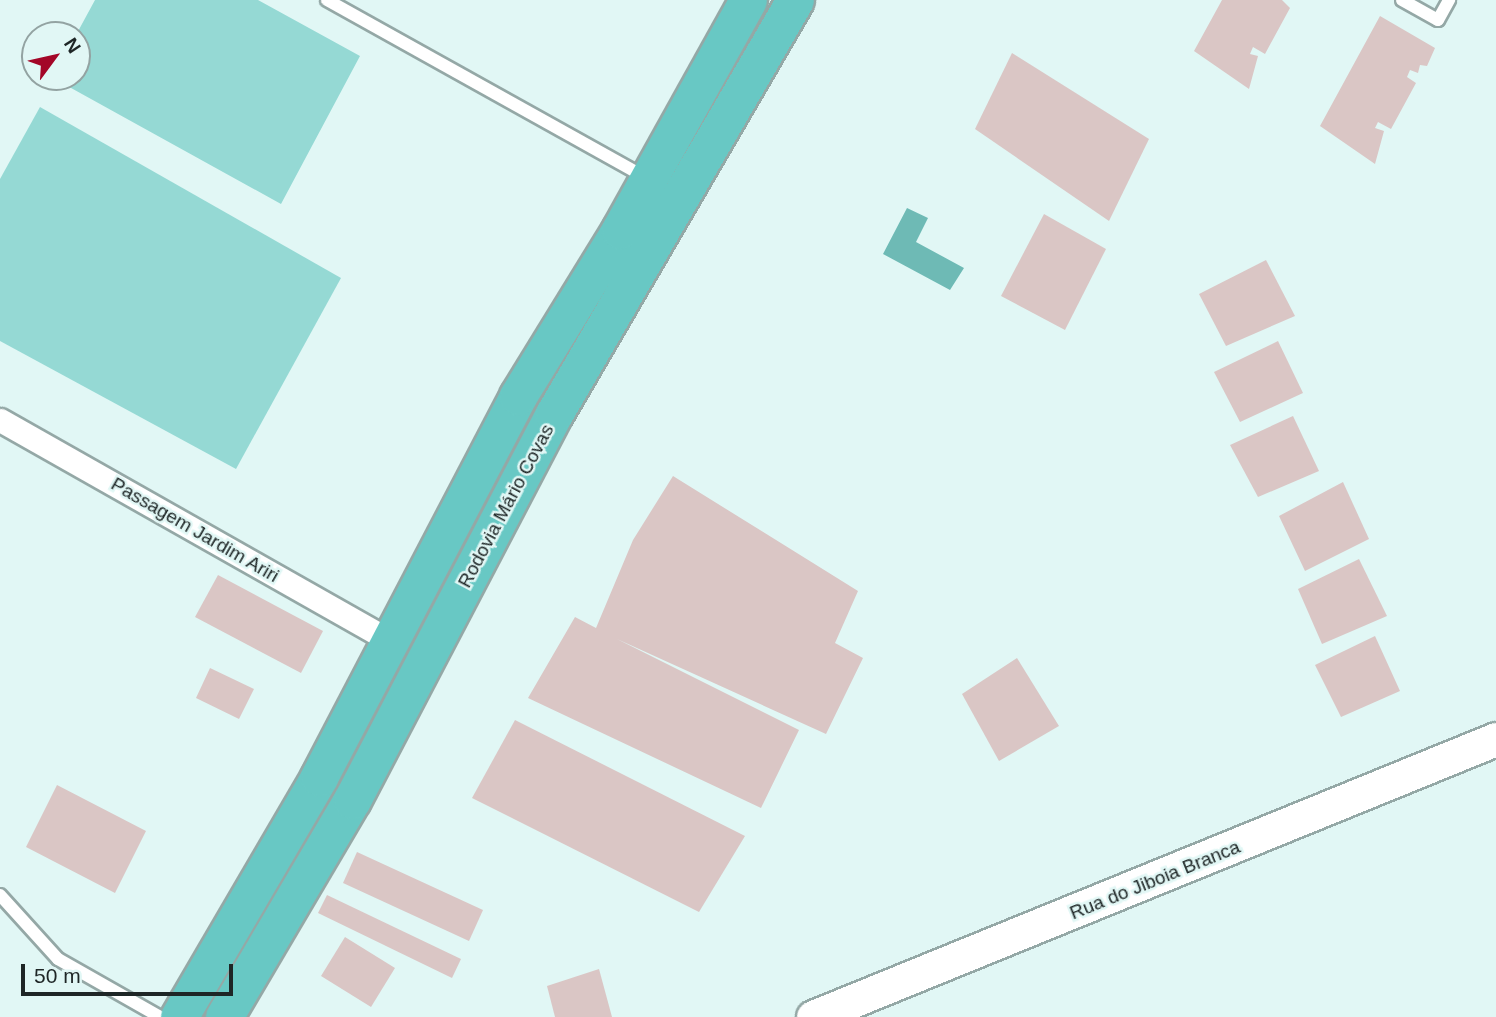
<!DOCTYPE html>
<html>
<head>
<meta charset="utf-8">
<style>
	body { margin:0 }
	#map { position:relative; width:1496px; height:1017px; overflow:hidden; background:#e1f7f5; font-family:Arial,sans-serif }
	div>[style] { position:absolute }
	[style*='--x'] { left:calc(var(--x)*1px); top:calc(var(--y)*1px); width:calc(var(--w)*1px); rotate:calc(var(--a)*1deg) }
	.green>* { inset:0; background:#95d9d4 }
	.water>* { inset:0; background:#6ebab5 }
	.building>* { inset:0; background:#dac6c5 }
	.roads { filter:drop-shadow(2px 0 #94a8a6) drop-shadow(-2px 0 #94a8a6) drop-shadow(0 2px #94a8a6) drop-shadow(0 -2px #94a8a6) }
	.service>* { height:12px; margin:-6px; padding:0 6px; transform-origin:6px; border-radius:6px; background:#fff }
	.minor>* { height:23px; margin:-11.5px; padding:0 11.5px; transform-origin:11.5px; border-radius:11.5px; background:#fff }
	.secondary>* { height:33px; margin:-16.5px; padding:0 16.5px; transform-origin:16.5px; border-radius:16.5px; background:#fff }
	.primary>* { height:37px; margin:-18.5px; padding:0 18.5px; transform-origin:18.5px; border-radius:18.5px; background:#68c8c4 }
	span { translate:-50% -50%; white-space:nowrap; text-align:center; line-height:1.15; -webkit-text-stroke:5px #e1f7f5; paint-order:stroke }
	.street-label { font-size:19px; color:#1e2626 }
	.north { position:absolute; left:21px; top:21px; width:70px; height:70px; box-sizing:border-box; background:#e1f7f5; border:2px solid #93a3a2; border-radius:50%; rotate:57deg; font-size:19px; font-weight:700; line-height:28px; text-align:center; color:#1e2626 }
	.north::after { content:''; display:block; margin:auto; width:24px; height:32px; background:#a30627; clip-path:polygon(50% 0,100% 100%,50% 72%,0 100%) }
	.scale { position:absolute; left:21px; top:964px; width:212px; height:32px; box-sizing:border-box; border:4px solid #1e2626; border-top:0; padding-left:9px; font-size:21px; line-height:24px; white-space:nowrap; color:#1e2626; -webkit-text-stroke:5px #e1f7f5; paint-order:stroke }
</style>
</head>
<body>
<div id="map">
	<div class="green">
		<i style="clip-path:polygon(95px 0,258px 0,360px 56px,281px 204px,53px 78px,77px 77px,76px 35px)"></i>
		<i style="clip-path:polygon(40px 107px,341px 278px,236px 469px,0 341px,0 179px)"></i>
	</div>
	<div class="water">
		<i style="clip-path:polygon(907px 208px,928px 218px,916px 242px,964px 268px,950px 290px,883px 254px)"></i>
	</div>
	<div class="building">
		<i style="clip-path:polygon(1222px 0,1282px 0,1290px 8px,1265px 54px,1253px 47px,1250px 54px,1258px 56px,1249px 89px,1194px 51px)"></i>
		<i style="clip-path:polygon(1380px 16px,1435px 48px,1427px 66px,1420px 65px,1418px 73px,1410px 70px,1407px 77px,1416px 83px,1391px 129px,1378px 122px,1375px 128px,1384px 131px,1375px 164px,1320px 126px)"></i>
		<i style="clip-path:polygon(1012px 53px,1149px 139px,1109px 221px,975px 129px)"></i>
		<i style="clip-path:polygon(1044px 214px,1106px 249px,1065px 330px,1001px 296px)"></i>
		<i style="clip-path:polygon(1266px 260px,1295px 316px,1226px 346px,1199px 294px)"></i>
		<i style="clip-path:polygon(1278px 341px,1303px 393px,1240px 422px,1214px 372px)"></i>
		<i style="clip-path:polygon(1293px 416px,1319px 471px,1258px 497px,1230px 445px)"></i>
		<i style="clip-path:polygon(673px 476px,858px 591px,835px 643px,863px 658px,826px 734px,617px 639px,799px 730px,761px 808px,528px 698px,575px 617px,596px 628px,633px 540px)"></i>
		<i style="clip-path:polygon(1343px 482px,1369px 539px,1305px 571px,1279px 516px)"></i>
		<i style="clip-path:polygon(1359px 559px,1387px 616px,1322px 644px,1298px 589px)"></i>
		<i style="clip-path:polygon(218px 575px,323px 631px,301px 673px,195px 617px)"></i>
		<i style="clip-path:polygon(1375px 636px,1400px 691px,1341px 717px,1315px 665px)"></i>
		<i style="clip-path:polygon(1017px 658px,1059px 726px,999px 761px,962px 694px)"></i>
		<i style="clip-path:polygon(210px 668px,254px 689px,239px 719px,196px 698px)"></i>
		<i style="clip-path:polygon(515px 720px,745px 836px,699px 912px,472px 798px)"></i>
		<i style="clip-path:polygon(57px 785px,146px 831px,115px 893px,26px 847px)"></i>
		<i style="clip-path:polygon(357px 852px,483px 910px,469px 941px,343px 883px)"></i>
		<i style="clip-path:polygon(327px 895px,461px 959px,452px 978px,318px 913px)"></i>
		<i style="clip-path:polygon(345px 937px,395px 968px,371px 1007px,321px 976px)"></i>
		<i style="clip-path:polygon(599px 969px,612px 1017px,555px 1017px,547px 986px)"></i>
	</div>
	<div class="roads">
		<div class="service">
			<i style="--x:327;--y:0;--w:364;--a:29.1"></i>
			<i style="--x:1402;--y:0;--w:41;--a:29.1"></i>
			<i style="--x:1438;--y:20;--w:23;--a:-61"></i>
			<i style="--x:0;--y:895;--w:86;--a:47.8"></i>
			<i style="--x:58;--y:959;--w:117;--a:29.6"></i>
		</div>
		<div class="minor">
			<i style="--x:0;--y:420;--w:447;--a:29.5"></i>
		</div>
		<div class="secondary">
			<i style="--x:813;--y:1017;--w:737;--a:-22.15"></i>
		</div>
		<div class="primary">
			<i style="--x:179;--y:1017;--w:278;--a:-59.7"></i>
			<i style="--x:319;--y:777;--w:430;--a:-62.4"></i>
			<i style="--x:518;--y:396;--w:195;--a:-58.4"></i>
			<i style="--x:620;--y:230;--w:263;--a:-60.9"></i>
			<i style="--x:224;--y:1017;--w:252;--a:-59.5"></i>
			<i style="--x:352;--y:800;--w:436;--a:-62.4"></i>
			<i style="--x:554;--y:414;--w:479;--a:-59.8"></i>
		</div>
	</div>
	<div class="street-label">
		<span style="left:506px;top:506px;rotate:-62deg">Rodovia Mário Covas</span>
		<span style="left:195px;top:530px;rotate:30deg">Passagem Jardim Ariri</span>
		<span style="left:1155px;top:880px;rotate:-22deg">Rua do Jiboia Branca</span>
	</div>
	<div class="north">N</div>
	<div class="scale">50 m</div>
</div>
</body>
</html>
